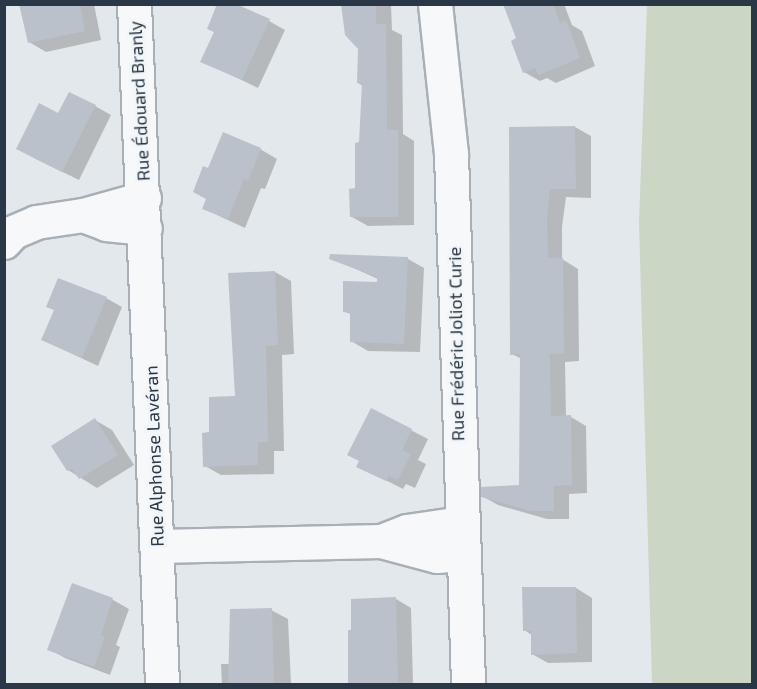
<!DOCTYPE html>
<html>
<head>
<meta charset="utf-8">
<style>
	body { margin:0 }
	#map { position:relative; width:757px; height:689px; overflow:hidden; background:#e3e8ec; font-family:"Exo 2",sans-serif }
	div>[style] { position:absolute }
	[style*='--x'] { left:calc(var(--x)*1px); top:calc(var(--y)*1px); width:calc(var(--w)*1px); rotate:calc(var(--a)*1deg) }
	.green>* { inset:0; background:#cbd6c4 }
	.shadow>* { inset:0; background:#0003 }
	.building>* { inset:0; background:#bac1ca }
	.roads { filter:drop-shadow(2px 0 #a8afb7) drop-shadow(-2px 0 #a8afb7) drop-shadow(0 2px #a8afb7) drop-shadow(0 -2px #a8afb7) }
	.minor>* { height:33px; margin:-16.5px; padding:0 16.5px; transform-origin:16.5px; border-radius:16.5px; background:#f7f8fa }
	span { translate:-50% -50%; white-space:nowrap; text-align:center; line-height:1.15; -webkit-text-stroke:6px #f3f6f9; paint-order:stroke }
	.street-label { font-size:18px; color:#2a3746 }
	.frame { position:absolute; inset:0; border:6px solid #2a3746; pointer-events:none }
</style>
</head>
<body>
<div id="map">
	<div class="green">
		<i style="clip-path:polygon(647px 5px,752px 5px,752px 684px,652px 684px,639px 222px)"></i>
	</div>
	<div class="shadow">
		<i style="clip-path:polygon(21px 4px,94px 4px,101px 40px,46px 52px,29px 42px)"></i>
		<i style="clip-path:polygon(343px 4px,391px 4px,392px 30px,402px 35px,403px 134px,414px 141px,414px 225px,368px 226px,352px 217px,357px 189px,363px 86px,358px 83px,359px 48px)"></i>
		<i style="clip-path:polygon(504px 4px,564px 4px,572px 25px,582px 31px,595px 66px,556px 83px,547px 78px,540px 81px,524px 72px,518px 39px)"></i>
		<i style="clip-path:polygon(269px 21px,285px 30px,258px 88px,202px 61px,216px 32px)"></i>
		<i style="clip-path:polygon(95px 106px,111px 115px,79px 180px,34px 158px,59px 115px)"></i>
		<i style="clip-path:polygon(575px 127px,591px 136px,591px 198px,566px 197px,562px 227px,562px 259px,578px 269px,579px 361px,565px 362px,566px 417px,571px 417px,586px 426px,587px 493px,569px 494px,569px 519px,547px 519px,498px 505px,482px 496px,520px 487px,522px 359px,512px 354px,510px 128px)"></i>
		<i style="clip-path:polygon(260px 149px,277px 159px,265px 189px,261px 188px,245px 228px,204px 209px,207px 199px,209px 170px)"></i>
		<i style="clip-path:polygon(331px 258px,408px 259px,424px 268px,420px 352px,368px 351px,351px 341px,352px 315px,344px 311px,378px 283px,378px 279px)"></i>
		<i style="clip-path:polygon(275px 272px,291px 281px,294px 354px,282px 355px,284px 451px,274px 451px,274px 474px,221px 475px,205px 466px,211px 433px,236px 397px)"></i>
		<i style="clip-path:polygon(106px 298px,122px 307px,98px 366px,43px 340px)"></i>
		<i style="clip-path:polygon(372px 410px,428px 439px,418px 460px,426px 464px,415px 488px,406px 484px,403px 489px,358px 466px)"></i>
		<i style="clip-path:polygon(95px 420px,112px 430px,134px 465px,97px 488px,68px 470px)"></i>
		<i style="clip-path:polygon(73px 585px,113px 600px,129px 609px,116px 645px,120px 647px,110px 675px,65px 658px,49px 649px)"></i>
		<i style="clip-path:polygon(576px 588px,592px 598px,592px 662px,548px 663px,532px 654px,532px 635px,524px 630px)"></i>
		<i style="clip-path:polygon(396px 599px,411px 608px,413px 684px,353px 684px,350px 683px)"></i>
		<i style="clip-path:polygon(271px 610px,288px 619px,291px 684px,222px 684px,221px 664px,230px 664px)"></i>
	</div>
	<div class="building">
		<i style="clip-path:polygon(19px 4px,80px 4px,85px 31px,28px 43px)"></i>
		<i style="clip-path:polygon(217px 4px,236px 4px,270px 19px,242px 80px,200px 62px,214px 32px,207px 29px)"></i>
		<i style="clip-path:polygon(341px 4px,376px 4px,376px 24px,386px 24px,387px 130px,398px 130px,398px 217px,350px 217px,349px 189px,355px 188px,355px 143px,359px 142px,362px 83px,357px 83px,358px 49px,345px 35px)"></i>
		<i style="clip-path:polygon(503px 4px,553px 4px,560px 23px,566px 20px,580px 58px,539px 75px,535px 68px,523px 73px,511px 41px,516px 38px)"></i>
		<i style="clip-path:polygon(69px 92px,96px 105px,62px 172px,16px 149px,39px 103px,58px 113px)"></i>
		<i style="clip-path:polygon(575px 126px,576px 189px,550px 189px,547px 218px,548px 258px,563px 258px,564px 353px,550px 354px,551px 416px,571px 415px,572px 485px,554px 486px,554px 511px,531px 511px,481px 497px,480px 487px,519px 485px,520px 354px,510px 355px,509px 127px)"></i>
		<i style="clip-path:polygon(223px 132px,261px 148px,248px 181px,244px 179px,228px 219px,202px 209px,206px 199px,193px 192px,203px 166px,208px 168px)"></i>
		<i style="clip-path:polygon(330px 254px,408px 257px,404px 344px,350px 342px,350px 313px,343px 312px,343px 281px,377px 282px,377px 277px,329px 259px)"></i>
		<i style="clip-path:polygon(275px 271px,278px 345px,266px 346px,268px 442px,258px 442px,258px 465px,203px 467px,202px 433px,209px 432px,209px 397px,235px 396px,228px 273px)"></i>
		<i style="clip-path:polygon(58px 278px,107px 297px,82px 358px,41px 340px,54px 310px,46px 307px)"></i>
		<i style="clip-path:polygon(371px 408px,412px 429px,402px 450px,411px 454px,398px 480px,389px 476px,386px 481px,356px 467px,359px 461px,347px 455px)"></i>
		<i style="clip-path:polygon(95px 418px,118px 455px,79px 479px,72px 469px,67px 471px,51px 446px)"></i>
		<i style="clip-path:polygon(72px 583px,113px 598px,101px 635px,105px 637px,94px 667px,47px 650px)"></i>
		<i style="clip-path:polygon(522px 587px,576px 587px,577px 653px,531px 655px,531px 631px,523px 631px)"></i>
		<i style="clip-path:polygon(396px 597px,398px 684px,348px 683px,348px 630px,351px 630px,351px 599px)"></i>
		<i style="clip-path:polygon(272px 608px,274px 684px,228px 684px,230px 609px)"></i>
	</div>
	<div class="roads">
		<div class="minor">
			<i style="--x:134;--y:4;--w:681;--a:87.64"></i>
			<i style="--x:435;--y:4;--w:151;--a:83.9"></i>
			<i style="--x:451;--y:154;--w:530;--a:88.16"></i>
			<i style="--x:144;--y:198;--w:63;--a:164.4"></i>
			<i style="--x:83;--y:215;--w:25;--a:21"></i>
			<i style="--x:106;--y:224;--w:39;--a:6"></i>
			<i style="--x:4;--y:242;--w:13;--a:-48"></i>
			<i style="--x:13;--y:232;--w:25;--a:-23"></i>
			<i style="--x:36;--y:222;--w:48;--a:-8.5"></i>
			<i style="--x:461;--y:523;--w:55;--a:171.6"></i>
			<i style="--x:407;--y:531;--w:28;--a:159"></i>
			<i style="--x:381;--y:541;--w:58;--a:15"></i>
			<i style="--x:437;--y:556;--w:25;--a:-5"></i>
			<i style="--x:158;--y:546;--w:223;--a:-1.3"></i>
		</div>
	</div>
	<div class="street-label">
		<span style="left:139px;top:101px;rotate:-93deg">Rue Édouard Branly</span>
		<span style="left:456px;top:344px;rotate:-91deg">Rue Frédéric Joliot Curie</span>
		<span style="left:154px;top:456px;rotate:-92deg">Rue Alphonse Lavéran</span>
	</div>
	<div class="frame"></div>
</div>
</body>
</html>
